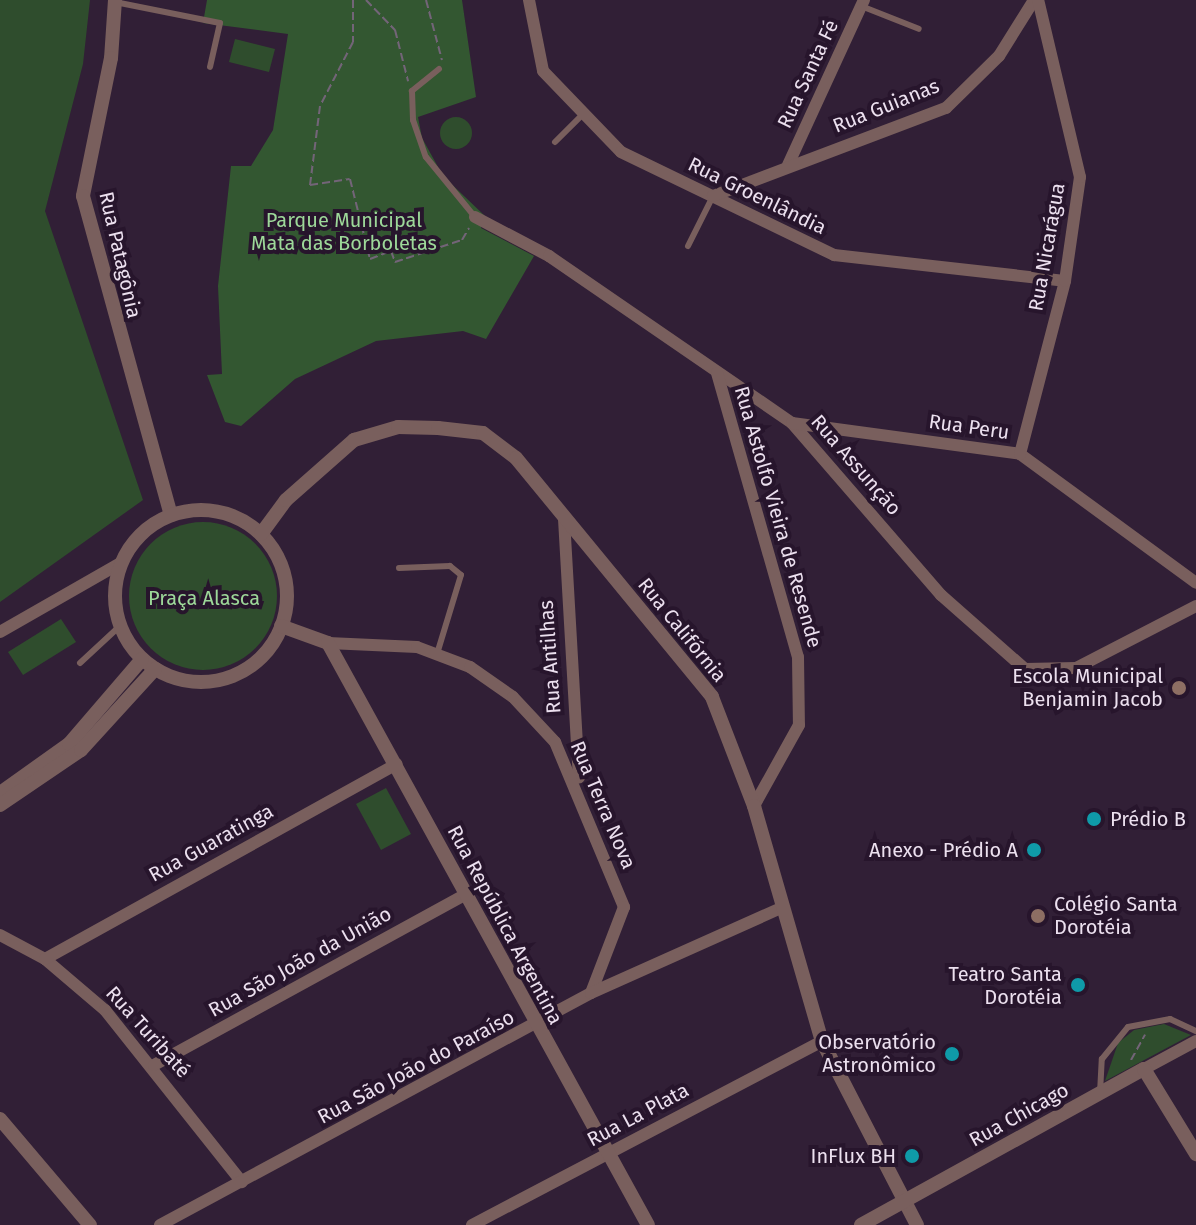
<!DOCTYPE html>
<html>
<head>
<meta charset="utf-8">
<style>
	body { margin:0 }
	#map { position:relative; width:1196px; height:1225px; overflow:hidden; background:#311f36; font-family:"Fira Sans",sans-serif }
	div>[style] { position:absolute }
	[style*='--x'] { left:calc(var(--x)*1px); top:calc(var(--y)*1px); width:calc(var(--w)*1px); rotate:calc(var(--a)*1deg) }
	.green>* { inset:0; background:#2f4d2d }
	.round { border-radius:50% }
	.forest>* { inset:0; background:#335731 }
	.path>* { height:2px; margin-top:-1px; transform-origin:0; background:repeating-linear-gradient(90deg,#736478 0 8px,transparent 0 12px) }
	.service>* { height:6px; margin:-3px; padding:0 3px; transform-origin:3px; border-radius:3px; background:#795f5d }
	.minor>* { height:12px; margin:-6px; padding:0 6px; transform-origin:6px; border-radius:6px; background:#795f5d }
	.tertiary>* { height:14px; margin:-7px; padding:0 7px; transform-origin:7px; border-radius:7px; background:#795f5d }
	.tertiary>.ring { margin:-7px; padding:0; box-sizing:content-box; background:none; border:14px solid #795f5d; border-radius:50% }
	.dots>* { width:22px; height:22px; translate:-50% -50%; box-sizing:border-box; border:4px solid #27152c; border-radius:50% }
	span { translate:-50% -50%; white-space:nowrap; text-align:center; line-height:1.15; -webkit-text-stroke:8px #27152c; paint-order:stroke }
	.street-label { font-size:20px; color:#ece0ef }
	.park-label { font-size:20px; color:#9dd899 }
	.poi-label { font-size:20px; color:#ece0ef }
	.right { translate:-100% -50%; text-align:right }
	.left { translate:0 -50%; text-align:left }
</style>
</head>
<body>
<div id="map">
	<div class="green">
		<i style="clip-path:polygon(0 0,90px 0,83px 64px,45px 211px,143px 500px,0 602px)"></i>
		<i style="clip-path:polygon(235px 39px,275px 49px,269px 72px,229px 62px)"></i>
		<i class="round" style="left:440px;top:117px;width:32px;height:32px"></i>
		<i class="round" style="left:129px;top:522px;width:148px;height:148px"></i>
		<i style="clip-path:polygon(61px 619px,76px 642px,23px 675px,8px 652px)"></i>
		<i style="clip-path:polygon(386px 788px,411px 834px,381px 850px,356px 804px)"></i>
		<i style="clip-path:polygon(1164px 1024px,1191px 1035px,1105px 1081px,1118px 1043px,1134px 1030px)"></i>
	</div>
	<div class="forest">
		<i style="clip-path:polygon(207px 0,462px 0,476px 97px,418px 117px,422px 138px,443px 176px,485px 216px,481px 228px,534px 256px,486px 339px,463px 331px,376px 341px,295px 379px,241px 426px,225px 422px,207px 375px,222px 374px,218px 286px,231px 166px,251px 166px,273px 130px,288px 34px,203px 23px)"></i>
	</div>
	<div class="path">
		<i style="--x:353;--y:0;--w:42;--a:90"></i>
		<i style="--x:353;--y:42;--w:72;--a:117.3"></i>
		<i style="--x:320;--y:106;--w:80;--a:97.2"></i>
		<i style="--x:310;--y:185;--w:40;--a:-8.5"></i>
		<i style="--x:350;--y:179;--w:82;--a:76"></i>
		<i style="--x:370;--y:259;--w:22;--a:-21"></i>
		<i style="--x:391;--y:251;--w:12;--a:70"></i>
		<i style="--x:395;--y:262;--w:71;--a:-18.2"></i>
		<i style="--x:462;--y:240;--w:14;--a:-60"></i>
		<i style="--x:366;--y:0;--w:42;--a:46"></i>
		<i style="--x:395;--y:30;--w:53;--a:75.7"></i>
		<i style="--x:426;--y:0;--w:62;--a:75.1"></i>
		<i style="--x:1131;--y:1060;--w:29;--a:-61"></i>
	</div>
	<div class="service">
		<i style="--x:115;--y:2;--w:107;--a:11.3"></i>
		<i style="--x:220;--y:23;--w:45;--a:102.8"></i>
		<i style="--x:861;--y:6;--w:62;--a:21.6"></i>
		<i style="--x:439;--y:69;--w:35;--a:141"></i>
		<i style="--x:412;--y:91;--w:29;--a:88"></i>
		<i style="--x:413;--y:120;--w:39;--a:71"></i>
		<i style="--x:426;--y:157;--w:77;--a:50.8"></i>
		<i style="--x:555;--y:142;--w:41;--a:-45"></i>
		<i style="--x:688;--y:246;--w:56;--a:-63.4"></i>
		<i style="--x:399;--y:568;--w:51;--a:-2.2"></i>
		<i style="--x:450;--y:566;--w:14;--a:39"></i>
		<i style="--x:461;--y:575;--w:83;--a:106.9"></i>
		<i style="--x:80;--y:663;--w:54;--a:-42.8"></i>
		<i style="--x:1100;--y:1093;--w:34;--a:-87"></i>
		<i style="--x:1102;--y:1059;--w:41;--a:-50.9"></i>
		<i style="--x:1128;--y:1027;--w:43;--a:-10.8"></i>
		<i style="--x:1170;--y:1019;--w:29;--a:25"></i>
	</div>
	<div class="minor">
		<i style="--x:529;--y:0;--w:72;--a:78.8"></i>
		<i style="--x:543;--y:71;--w:112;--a:46.1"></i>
		<i style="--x:621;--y:152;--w:237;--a:25.8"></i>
		<i style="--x:834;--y:255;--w:232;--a:6.4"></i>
		<i style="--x:788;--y:165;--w:182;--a:-65.3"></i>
		<i style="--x:713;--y:196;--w:249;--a:-20.7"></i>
		<i style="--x:946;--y:108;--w:74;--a:-44.5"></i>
		<i style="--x:999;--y:56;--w:66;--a:-58"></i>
		<i style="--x:475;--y:217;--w:84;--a:27.8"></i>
		<i style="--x:549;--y:256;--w:295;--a:34.5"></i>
		<i style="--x:792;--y:423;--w:228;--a:49.1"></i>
		<i style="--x:941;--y:595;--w:112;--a:41.4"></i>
		<i style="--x:1025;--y:669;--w:51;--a:-1.1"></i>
		<i style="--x:1076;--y:668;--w:135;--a:-27.3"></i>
		<i style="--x:717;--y:373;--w:295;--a:74.1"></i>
		<i style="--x:798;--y:657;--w:68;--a:89.2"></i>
		<i style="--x:799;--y:725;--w:93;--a:119.1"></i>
		<i style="--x:792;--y:423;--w:230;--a:7.7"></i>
		<i style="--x:1020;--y:454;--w:218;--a:36.2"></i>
		<i style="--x:1020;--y:454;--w:179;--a:-75.4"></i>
		<i style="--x:1065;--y:281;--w:105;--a:-81.8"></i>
		<i style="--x:1080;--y:177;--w:182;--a:-103.3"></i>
		<i style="--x:564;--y:519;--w:259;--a:86.7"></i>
		<i style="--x:0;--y:632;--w:141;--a:-29.8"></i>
		<i style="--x:328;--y:643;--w:89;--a:2.6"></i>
		<i style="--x:417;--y:647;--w:57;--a:20.7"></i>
		<i style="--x:470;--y:667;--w:52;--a:34.9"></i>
		<i style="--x:513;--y:697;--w:62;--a:47"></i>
		<i style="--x:555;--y:742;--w:179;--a:67.3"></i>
		<i style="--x:624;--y:907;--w:92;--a:111"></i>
		<i style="--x:0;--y:935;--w:51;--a:28.1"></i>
		<i style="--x:45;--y:959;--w:79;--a:40.4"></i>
		<i style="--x:105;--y:1010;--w:220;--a:51.5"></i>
		<i style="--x:45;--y:959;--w:402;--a:-29"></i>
		<i style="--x:154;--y:1065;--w:354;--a:-28.7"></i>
		<i style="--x:1144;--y:1069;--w:59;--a:-28.3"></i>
		<i style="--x:160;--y:1225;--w:489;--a:-28.3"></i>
		<i style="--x:591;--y:993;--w:206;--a:-24.1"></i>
		<i style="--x:472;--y:1225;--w:395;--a:-27.7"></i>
	</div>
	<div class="tertiary">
		<i style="--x:115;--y:0;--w:58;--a:93.9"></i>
		<i style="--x:111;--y:58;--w:141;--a:101.5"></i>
		<i style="--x:83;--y:196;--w:331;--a:74.6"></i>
		<i class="ring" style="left:115px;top:510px;width:158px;height:158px"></i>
		<i style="--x:261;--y:534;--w:42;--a:-53.7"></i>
		<i style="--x:286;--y:500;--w:91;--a:-41.4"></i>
		<i style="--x:354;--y:440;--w:46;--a:-16.5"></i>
		<i style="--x:398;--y:427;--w:40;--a:1.4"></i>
		<i style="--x:438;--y:428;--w:45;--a:6.3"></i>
		<i style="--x:483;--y:433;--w:41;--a:37.1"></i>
		<i style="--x:516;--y:458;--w:309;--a:50.6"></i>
		<i style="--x:712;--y:697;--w:117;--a:68.9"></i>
		<i style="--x:754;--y:806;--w:245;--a:73.9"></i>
		<i style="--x:822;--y:1041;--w:207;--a:62.7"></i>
		<i style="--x:281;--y:626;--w:50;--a:19.9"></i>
		<i style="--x:328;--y:643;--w:664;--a:61.2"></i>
		<i style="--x:0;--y:793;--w:85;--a:-35.4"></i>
		<i style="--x:69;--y:744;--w:112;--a:-49.3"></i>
		<i style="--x:0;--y:805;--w:98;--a:-34.2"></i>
		<i style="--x:81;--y:750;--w:110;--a:-47.6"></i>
		<i style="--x:0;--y:1119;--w:139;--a:49.7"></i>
		<i style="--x:861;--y:1225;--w:323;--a:-28.9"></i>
		<i style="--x:1144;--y:1069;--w:100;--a:58.5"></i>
	</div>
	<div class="dots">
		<i style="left:1179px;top:688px;background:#8d6e63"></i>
		<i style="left:1094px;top:819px;background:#0f9aa8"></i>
		<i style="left:1034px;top:850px;background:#0f9aa8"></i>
		<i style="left:1038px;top:916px;background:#8d6e63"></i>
		<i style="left:1078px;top:985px;background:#0f9aa8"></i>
		<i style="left:952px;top:1054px;background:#0f9aa8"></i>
		<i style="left:912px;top:1156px;background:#0f9aa8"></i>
	</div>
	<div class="street-label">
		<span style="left:808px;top:74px;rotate:-65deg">Rua Santa Fé</span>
		<span style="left:886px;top:106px;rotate:-22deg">Rua Guianas</span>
		<span style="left:757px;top:196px;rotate:26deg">Rua Groenlândia</span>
		<span style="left:1047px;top:247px;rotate:-80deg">Rua Nicarágua</span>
		<span style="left:120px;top:255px;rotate:77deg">Rua Patagônia</span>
		<span style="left:969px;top:427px;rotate:8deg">Rua Peru</span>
		<span style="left:856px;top:465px;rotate:49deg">Rua Assunção</span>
		<span style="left:778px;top:517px;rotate:74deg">Rua Astolfo Vieira de Resende</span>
		<span style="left:682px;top:630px;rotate:51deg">Rua Califórnia</span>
		<span style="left:550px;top:657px;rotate:-94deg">Rua Antilhas</span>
		<span style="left:603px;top:805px;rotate:67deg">Rua Terra Nova</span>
		<span style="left:211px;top:843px;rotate:-29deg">Rua Guaratinga</span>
		<span style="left:505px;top:925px;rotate:62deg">Rua República Argentina</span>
		<span style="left:300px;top:962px;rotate:-29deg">Rua São João da União</span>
		<span style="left:148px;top:1032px;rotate:48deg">Rua Turibaté</span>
		<span style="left:416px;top:1067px;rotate:-28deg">Rua São João do Paraíso</span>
		<span style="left:638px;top:1115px;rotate:-28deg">Rua La Plata</span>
		<span style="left:1019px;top:1115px;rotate:-29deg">Rua Chicago</span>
	</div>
	<div class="park-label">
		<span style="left:344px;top:232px">Parque Municipal<br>Mata das Borboletas</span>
		<span style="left:204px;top:598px">Praça Alasca</span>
	</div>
	<div class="poi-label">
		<span class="right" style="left:1163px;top:688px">Escola Municipal<br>Benjamin Jacob</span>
		<span class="left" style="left:1110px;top:819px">Prédio B</span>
		<span class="right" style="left:1018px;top:850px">Anexo - Prédio A</span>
		<span class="left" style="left:1054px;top:916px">Colégio Santa<br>Dorotéia</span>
		<span class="right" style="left:1062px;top:986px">Teatro Santa<br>Dorotéia</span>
		<span class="right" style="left:936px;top:1054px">Observatório<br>Astronômico</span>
		<span class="right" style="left:896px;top:1156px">InFlux BH</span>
	</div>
</div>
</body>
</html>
